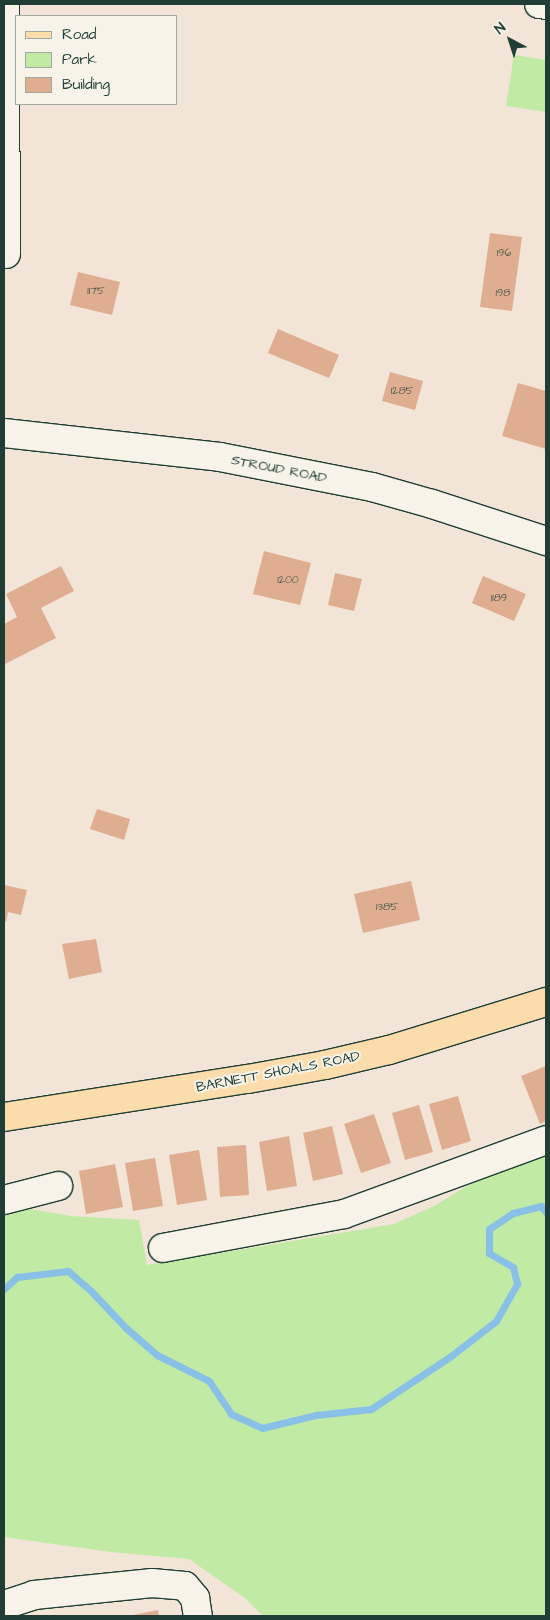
<!DOCTYPE html>
<html>
<head>
<meta charset="utf-8">
<style>
	body { margin:0 }
	#map { position:relative; width:550px; height:1620px; overflow:hidden; background:#f2e5d7; font-family:"Architects Daughter",sans-serif }
	div>[style] { position:absolute }
	[style*='--x'] { left:calc(var(--x)*1px); top:calc(var(--y)*1px); width:calc(var(--w)*1px); rotate:calc(var(--a)*1deg) }
	.green>* { inset:0; background:#c1eaa5 }
	.stream>* { height:7px; margin:-3.5px; padding:0 3.5px; transform-origin:3.5px; border-radius:3.5px; background:#89c0e7 }
	.building>* { inset:0; background:#dfae91 }
	.roads { filter:drop-shadow(1px 0 #1f3d34) drop-shadow(-1px 0 #1f3d34) drop-shadow(0 1px #1f3d34) drop-shadow(0 -1px #1f3d34) }
	.minor>* { height:28px; margin:-14px; padding:0 14px; transform-origin:14px; border-radius:14px; background:#f7f3e8 }
	.major>* { height:28px; margin:-14px; padding:0 14px; transform-origin:14px; border-radius:14px; background:#faddab }
	span { translate:-50% -50%; white-space:nowrap; text-align:center; line-height:1.15; -webkit-text-stroke:4px #f7f3e8; paint-order:stroke }
	.number-label { font-size:11px; color:#4f594b }
	.number-label span { -webkit-text-stroke-width:0 }
	.street-label { font-size:14px; color:#1f3d34 }
	.frame { position:absolute; inset:0; border:5px solid #1f3d34; pointer-events:none }
	.legend { position:absolute; left:15px; top:15px; width:162px; height:90px; box-sizing:border-box; background:#f7f3e8; border:1px solid #a1aaa0; margin:0; padding:6px 9px; list-style:none; font-size:15px; color:#1f3d34 }
	.legend li { display:flex; align-items:center; gap:10px; height:25px }
	.legend b { width:25px; border:1px solid #a1aaa0 }
	.north { position:absolute; left:485px; top:15px; width:50px; height:50px; -webkit-text-stroke:4px #f7f3e8; paint-order:stroke; rotate:320deg; font-size:14px; font-weight:700; line-height:20px; text-align:center; color:#1f3d34 }
	.north::after { content:''; display:block; margin:auto; width:18px; height:22px; background:#1f3d34; clip-path:polygon(50% 0,100% 100%,50% 72%,0 100%) }
</style>
</head>
<body>
<div id="map">
	<div class="green">
		<i style="clip-path:polygon(514px 55px,546px 60px,546px 112px,506px 106px)"></i>
		<i style="clip-path:polygon(546px 1151px,546px 1616px,263px 1616px,245px 1598px,189px 1559px,111px 1552px,4px 1537px,4px 1216px,30px 1209px,71px 1216px,139px 1220px,147px 1265px,394px 1224px,434px 1206px,510px 1160px)"></i>
	</div>
	<div class="stream">
		<i style="--x:4;--y:1289;--w:18;--a:-43"></i>
		<i style="--x:17;--y:1277;--w:51;--a:-6.7"></i>
		<i style="--x:68;--y:1271;--w:30;--a:41"></i>
		<i style="--x:91;--y:1291;--w:51;--a:46.6"></i>
		<i style="--x:126;--y:1328;--w:41;--a:41.1"></i>
		<i style="--x:157;--y:1355;--w:58;--a:26.6"></i>
		<i style="--x:209;--y:1381;--w:40;--a:56"></i>
		<i style="--x:231;--y:1414;--w:34;--a:24"></i>
		<i style="--x:262;--y:1428;--w:56;--a:-13.5"></i>
		<i style="--x:316;--y:1415;--w:55;--a:-6.2"></i>
		<i style="--x:371;--y:1409;--w:96;--a:-33.5"></i>
		<i style="--x:451;--y:1356;--w:57;--a:-37.9"></i>
		<i style="--x:496;--y:1321;--w:43;--a:-60.4"></i>
		<i style="--x:517;--y:1284;--w:17;--a:-103"></i>
		<i style="--x:513;--y:1267;--w:28;--a:-150"></i>
		<i style="--x:489;--y:1253;--w:24;--a:-90"></i>
		<i style="--x:489;--y:1229;--w:29;--a:-34"></i>
		<i style="--x:513;--y:1213;--w:29;--a:-14"></i>
		<i style="--x:541;--y:1206;--w:8;--a:50"></i>
	</div>
	<div class="building">
		<i style="clip-path:polygon(490px 233px,522px 237px,512px 311px,480px 307px)"></i>
		<i style="clip-path:polygon(78px 272px,120px 282px,112px 315px,70px 305px)"></i>
		<i style="clip-path:polygon(278px 329px,339px 355px,329px 378px,268px 353px)"></i>
		<i style="clip-path:polygon(390px 372px,423px 381px,415px 410px,382px 401px)"></i>
		<i style="clip-path:polygon(518px 383px,546px 391px,546px 449px,502px 436px)"></i>
		<i style="clip-path:polygon(264px 551px,311px 563px,300px 605px,253px 594px)"></i>
		<i style="clip-path:polygon(61px 566px,74px 591px,41px 608px,56px 638px,5px 664px,4px 624px,17px 617px,6px 594px)"></i>
		<i style="clip-path:polygon(335px 573px,362px 579px,354px 611px,328px 605px)"></i>
		<i style="clip-path:polygon(483px 576px,526px 594px,514px 621px,472px 603px)"></i>
		<i style="clip-path:polygon(97px 809px,130px 819px,124px 840px,90px 829px)"></i>
		<i style="clip-path:polygon(411px 881px,420px 920px,363px 933px,354px 894px)"></i>
		<i style="clip-path:polygon(4px 885px,27px 890px,21px 915px,8px 912px,6px 922px,4px 921px)"></i>
		<i style="clip-path:polygon(96px 939px,102px 972px,69px 979px,62px 944px)"></i>
		<i style="clip-path:polygon(546px 1066px,546px 1121px,540px 1124px,521px 1076px)"></i>
		<i style="clip-path:polygon(458px 1096px,471px 1141px,442px 1150px,429px 1104px)"></i>
		<i style="clip-path:polygon(419px 1105px,433px 1152px,405px 1160px,392px 1113px)"></i>
		<i style="clip-path:polygon(374px 1114px,391px 1163px,361px 1173px,344px 1124px)"></i>
		<i style="clip-path:polygon(332px 1126px,343px 1174px,313px 1181px,303px 1133px)"></i>
		<i style="clip-path:polygon(289px 1136px,297px 1186px,267px 1191px,259px 1142px)"></i>
		<i style="clip-path:polygon(246px 1145px,249px 1195px,220px 1197px,217px 1147px)"></i>
		<i style="clip-path:polygon(199px 1150px,207px 1200px,177px 1205px,169px 1155px)"></i>
		<i style="clip-path:polygon(155px 1158px,163px 1206px,133px 1211px,125px 1163px)"></i>
		<i style="clip-path:polygon(115px 1164px,123px 1207px,86px 1214px,79px 1171px)"></i>
		<i style="clip-path:polygon(158px 1610px,159px 1616px,133px 1616px,133px 1615px)"></i>
	</div>
	<div class="roads">
		<div class="minor">
			<i style="--x:5;--y:4;--w:250;--a:89.8"></i>
			<i style="--x:539;--y:4;--w:7;--a:8"></i>
			<i style="--x:4;--y:433;--w:217;--a:6.3"></i>
			<i style="--x:220;--y:457;--w:155;--a:11.2"></i>
			<i style="--x:372;--y:487;--w:62;--a:15.8"></i>
			<i style="--x:432;--y:504;--w:120;--a:18"></i>
			<i style="--x:4;--y:1200;--w:56;--a:-14.5"></i>
			<i style="--x:163;--y:1248;--w:184;--a:-10.6"></i>
			<i style="--x:344;--y:1214;--w:215;--a:-20.1"></i>
			<i style="--x:4;--y:1605;--w:32;--a:-18"></i>
			<i style="--x:34;--y:1595;--w:119;--a:-5.8"></i>
			<i style="--x:152;--y:1583;--w:33;--a:5"></i>
			<i style="--x:185;--y:1586;--w:16;--a:50"></i>
			<i style="--x:195;--y:1598;--w:18;--a:81"></i>
		</div>
		<div class="major">
			<i style="--x:4;--y:1117;--w:247;--a:-8.9"></i>
			<i style="--x:248;--y:1079;--w:78;--a:-10.3"></i>
			<i style="--x:325;--y:1065;--w:66;--a:-13.2"></i>
			<i style="--x:389;--y:1050;--w:164;--a:-17"></i>
		</div>
	</div>
	<div class="number-label">
		<span style="left:504px;top:253px">196</span>
		<span style="left:96px;top:291px">1175</span>
		<span style="left:503px;top:293px">198</span>
		<span style="left:402px;top:391px">1285</span>
		<span style="left:288px;top:580px">1200</span>
		<span style="left:499px;top:598px">1189</span>
		<span style="left:387px;top:907px">1385</span>
	</div>
	<div class="street-label">
		<span style="left:279px;top:469px;rotate:11deg">STROUD ROAD</span>
		<span style="left:278px;top:1072px;rotate:-11deg">BARNETT SHOALS ROAD</span>
	</div>
	<div class="frame"></div>
	<ul class="legend">
	<li><b style="height:6px;background:#faddab"></b>Road</li>
	<li><b style="height:14px;background:#c1eaa5"></b>Park</li>
	<li><b style="height:14px;background:#dfae91"></b>Building</li>
	</ul>
	<div class="north">N</div>
</div>
</body>
</html>
